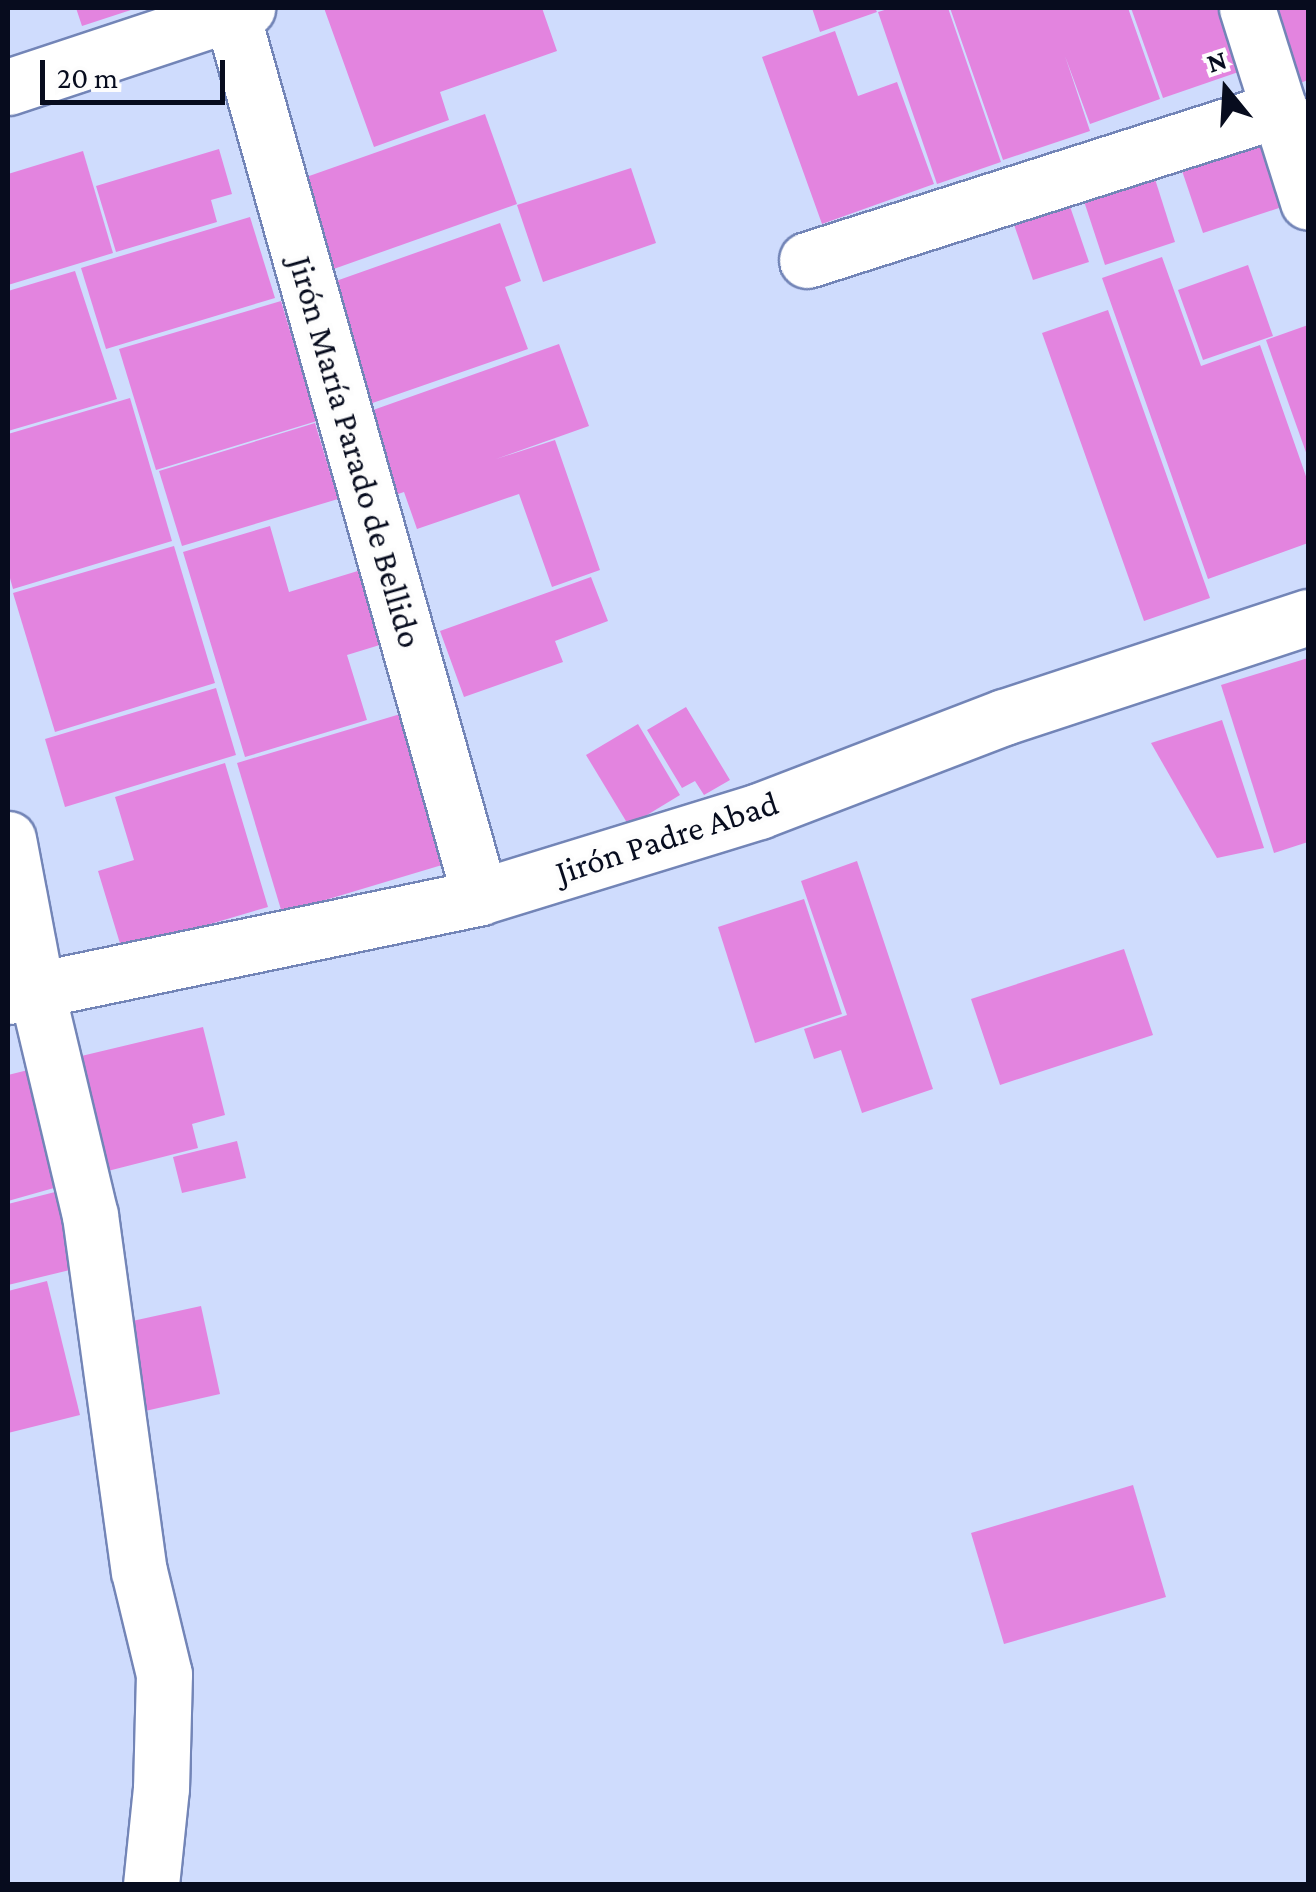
<!DOCTYPE html>
<html>
<head>
<meta charset="utf-8">
<style>
	body { margin:0 }
	#map { position:relative; width:1316px; height:1892px; overflow:hidden; background:#cfdcfd; font-family:"Crimson Pro",serif }
	div>[style] { position:absolute }
	[style*='--x'] { left:calc(var(--x)*1px); top:calc(var(--y)*1px); width:calc(var(--w)*1px); rotate:calc(var(--a)*1deg) }
	.building>* { inset:0; background:#e384df }
	.roads { filter:drop-shadow(2px 0 #7385b7) drop-shadow(-2px 0 #7385b7) drop-shadow(0 2px #7385b7) drop-shadow(0 -2px #7385b7) }
	.street>* { height:55px; margin:-27.5px; padding:0 27.5px; transform-origin:27.5px; border-radius:27.5px; background:#fff }
	span { translate:-50% -50%; white-space:nowrap; text-align:center; line-height:1.15; -webkit-text-stroke:8px #fdfdfd; paint-order:stroke }
	.street-label { font-size:35px; color:#070c1e }
	.frame { position:absolute; inset:0; border:10px solid #070c1e; pointer-events:none }
	.north { position:absolute; left:1176px; top:40px; width:100px; height:100px; -webkit-text-stroke:8px #fdfdfd; paint-order:stroke; rotate:342deg; font-size:28px; font-weight:700; line-height:40px; text-align:center; color:#070c1e }
	.north::after { content:''; display:block; margin:auto; width:35px; height:45px; background:#070c1e; clip-path:polygon(50% 0,100% 100%,50% 72%,0 100%) }
	.scale { position:absolute; left:40px; top:60px; width:185px; height:45px; box-sizing:border-box; border:5px solid #070c1e; border-top:0; padding-left:12px; font-size:30px; line-height:35px; white-space:nowrap; color:#070c1e; -webkit-text-stroke:8px #fdfdfd; paint-order:stroke }
</style>
</head>
<body>
<div id="map">
	<div class="building">
		<i style="clip-path:polygon(76px 8px,137px 8px,82px 26px)"></i>
		<i style="clip-path:polygon(324px 8px,542px 8px,557px 51px,440px 92px,449px 120px,374px 147px)"></i>
		<i style="clip-path:polygon(812px 8px,875px 8px,877px 12px,820px 32px)"></i>
		<i style="clip-path:polygon(891px 8px,948px 8px,1001px 162px,937px 184px,878px 12px)"></i>
		<i style="clip-path:polygon(950px 8px,1128px 8px,1160px 99px,1090px 124px,1065px 56px,1090px 131px,1003px 160px)"></i>
		<i style="clip-path:polygon(1131px 8px,1229px 8px,1250px 68px,1163px 98px)"></i>
		<i style="clip-path:polygon(1275px 8px,1308px 8px,1308px 80px,1300px 83px)"></i>
		<i style="clip-path:polygon(835px 31px,858px 96px,897px 82px,934px 184px,822px 224px,762px 57px)"></i>
		<i style="clip-path:polygon(485px 114px,517px 204px,328px 271px,295px 181px)"></i>
		<i style="clip-path:polygon(1260px 122px,1288px 205px,1203px 233px,1175px 150px)"></i>
		<i style="clip-path:polygon(219px 149px,232px 194px,211px 200px,217px 222px,116px 252px,96px 186px)"></i>
		<i style="clip-path:polygon(83px 151px,113px 253px,8px 285px,8px 174px)"></i>
		<i style="clip-path:polygon(1148px 157px,1175px 242px,1105px 265px,1077px 180px)"></i>
		<i style="clip-path:polygon(631px 168px,656px 243px,543px 282px,517px 205px)"></i>
		<i style="clip-path:polygon(1063px 186px,1089px 262px,1033px 280px,1007px 204px)"></i>
		<i style="clip-path:polygon(250px 217px,275px 298px,106px 349px,81px 268px)"></i>
		<i style="clip-path:polygon(500px 223px,521px 281px,505px 287px,528px 349px,361px 407px,319px 287px)"></i>
		<i style="clip-path:polygon(1162px 257px,1201px 366px,1260px 345px,1308px 482px,1308px 543px,1208px 579px,1102px 278px)"></i>
		<i style="clip-path:polygon(1248px 265px,1273px 336px,1203px 360px,1178px 290px)"></i>
		<i style="clip-path:polygon(75px 271px,117px 399px,8px 431px,8px 291px)"></i>
		<i style="clip-path:polygon(281px 301px,317px 421px,156px 470px,119px 349px)"></i>
		<i style="clip-path:polygon(1108px 310px,1210px 598px,1144px 621px,1042px 333px)"></i>
		<i style="clip-path:polygon(1308px 325px,1308px 458px,1266px 340px)"></i>
		<i style="clip-path:polygon(559px 344px,589px 426px,496px 459px,555px 440px,600px 570px,552px 587px,519px 494px,417px 529px,404px 492px,389px 497px,359px 415px)"></i>
		<i style="clip-path:polygon(130px 398px,172px 541px,13px 589px,8px 571px,8px 434px)"></i>
		<i style="clip-path:polygon(315px 423px,338px 499px,182px 546px,159px 471px)"></i>
		<i style="clip-path:polygon(270px 526px,289px 592px,361px 570px,383px 644px,347px 655px,367px 720px,245px 757px,183px 552px)"></i>
		<i style="clip-path:polygon(174px 546px,215px 683px,55px 732px,13px 593px)"></i>
		<i style="clip-path:polygon(591px 577px,608px 621px,555px 641px,563px 662px,464px 697px,440px 631px)"></i>
		<i style="clip-path:polygon(1308px 658px,1308px 842px,1274px 853px,1221px 685px)"></i>
		<i style="clip-path:polygon(216px 688px,236px 755px,65px 807px,45px 739px)"></i>
		<i style="clip-path:polygon(686px 707px,730px 780px,704px 795px,695px 781px,682px 788px,647px 730px)"></i>
		<i style="clip-path:polygon(407px 712px,452px 862px,282px 913px,237px 763px)"></i>
		<i style="clip-path:polygon(1222px 720px,1264px 848px,1217px 858px,1151px 743px)"></i>
		<i style="clip-path:polygon(638px 724px,680px 795px,629px 826px,586px 755px)"></i>
		<i style="clip-path:polygon(225px 763px,268px 907px,122px 950px,98px 871px,134px 860px,115px 797px)"></i>
		<i style="clip-path:polygon(857px 861px,933px 1089px,862px 1113px,841px 1050px,814px 1059px,804px 1029px,847px 1015px,801px 881px)"></i>
		<i style="clip-path:polygon(804px 899px,842px 1014px,755px 1043px,718px 927px)"></i>
		<i style="clip-path:polygon(1124px 949px,1153px 1035px,1000px 1085px,971px 999px)"></i>
		<i style="clip-path:polygon(203px 1027px,225px 1115px,192px 1124px,198px 1148px,100px 1173px,73px 1058px)"></i>
		<i style="clip-path:polygon(28px 1070px,61px 1186px,8px 1201px,8px 1075px)"></i>
		<i style="clip-path:polygon(237px 1141px,246px 1178px,182px 1193px,173px 1157px)"></i>
		<i style="clip-path:polygon(55px 1192px,74px 1269px,8px 1285px,8px 1204px)"></i>
		<i style="clip-path:polygon(47px 1281px,80px 1415px,8px 1433px,8px 1291px)"></i>
		<i style="clip-path:polygon(201px 1306px,220px 1394px,132px 1414px,114px 1325px)"></i>
		<i style="clip-path:polygon(1133px 1485px,1166px 1597px,1004px 1644px,971px 1533px)"></i>
	</div>
	<div class="roads">
		<div class="street">
			<i style="--x:230;--y:8;--w:923;--a:74.29"></i>
			<i style="--x:1247;--y:8;--w:203;--a:72.5"></i>
			<i style="--x:8;--y:87;--w:252;--a:-18.3"></i>
			<i style="--x:807;--y:260;--w:496;--a:-17.7"></i>
			<i style="--x:8;--y:839;--w:157;--a:79.3"></i>
			<i style="--x:37;--y:993;--w:228;--a:76.6"></i>
			<i style="--x:90;--y:1215;--w:359;--a:82.2"></i>
			<i style="--x:139;--y:1571;--w:106;--a:76.4"></i>
			<i style="--x:164;--y:1674;--w:114;--a:91.5"></i>
			<i style="--x:161;--y:1788;--w:97;--a:95.9"></i>
			<i style="--x:8;--y:996;--w:482;--a:-11.8"></i>
			<i style="--x:480;--y:897;--w:292;--a:-17.1"></i>
			<i style="--x:759;--y:811;--w:262;--a:-21"></i>
			<i style="--x:1004;--y:717;--w:320;--a:-18.2"></i>
		</div>
	</div>
	<div class="street-label">
		<span style="left:355px;top:452px;rotate:74deg">Jirón María Parado de Bellido</span>
		<span style="left:667px;top:838px;rotate:-18deg">Jirón Padre Abad</span>
	</div>
	<div class="frame"></div>
	<div class="north">N</div>
	<div class="scale">20 m</div>
</div>
</body>
</html>
